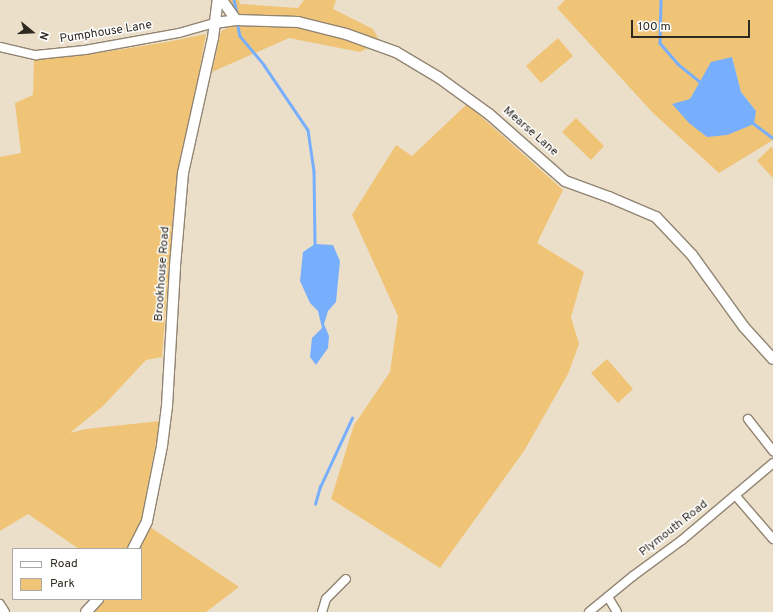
<!DOCTYPE html>
<html>
<head>
<meta charset="utf-8">
<style>
	body { margin:0 }
	#map { position:relative; width:773px; height:612px; overflow:hidden; background:#ecdfca; font-family:Overpass,sans-serif }
	div>[style] { position:absolute }
	[style*='--x'] { left:calc(var(--x)*1px); top:calc(var(--y)*1px); width:calc(var(--w)*1px); rotate:calc(var(--a)*1deg) }
	.green>* { inset:0; background:#efc477 }
	.water>* { inset:0; background:#78affc }
	.stream>* { height:2.5px; margin:-1.25px; padding:0 1.25px; transform-origin:1.25px; border-radius:1.25px; background:#78affc }
	.roads { filter:drop-shadow(1px 0 #918572) drop-shadow(-1px 0 #918572) drop-shadow(0 1px #918572) drop-shadow(0 -1px #918572) }
	.minor>* { height:8px; margin:-4px; padding:0 4px; transform-origin:4px; border-radius:4px; background:#fff }
	.tertiary>* { height:10px; margin:-5px; padding:0 5px; transform-origin:5px; border-radius:5px; background:#fff }
	span { translate:-50% -50%; white-space:nowrap; text-align:center; line-height:1.15; -webkit-text-stroke:3px #fff; paint-order:stroke }
	.street-label { font-size:12px; color:#2e2921 }
	.legend { position:absolute; left:12px; top:548px; width:130px; height:52px; box-sizing:border-box; background:#fff; border:1px solid #aba9a6; margin:0; padding:5px 7px; list-style:none; font-size:12px; color:#2e2921 }
	.legend li { display:flex; align-items:center; gap:8px; height:20px }
	.legend b { width:20px; border:1px solid #aba9a6 }
	.north { position:absolute; left:12px; top:12px; width:40px; height:40px; -webkit-text-stroke:3px #fff; paint-order:stroke; rotate:108deg; font-size:11px; font-weight:700; line-height:16px; text-align:center; color:#2e2921 }
	.north::after { content:''; display:block; margin:auto; width:14px; height:18px; background:#2e2921; clip-path:polygon(50% 0,100% 100%,50% 72%,0 100%) }
	.scale { position:absolute; left:631px; top:20px; width:119px; height:18px; box-sizing:border-box; border:2px solid #2e2921; border-top:0; padding-left:5px; font-size:12px; line-height:14px; white-space:nowrap; color:#2e2921; -webkit-text-stroke:3px #fff; paint-order:stroke }
</style>
</head>
<body>
<div id="map">
	<div class="green">
		<i style="clip-path:polygon(228px 0,239px 0,240px 4px,298px 8px,304px 0,336px 0,333px 9px,373px 29px,380px 42px,360px 52px,289px 38px,212px 72px,221px 31px,235px 25px)"></i>
		<i style="clip-path:polygon(evenodd,565px 0,773px 0,773px 140px,719px 173px,653px 113px,557px 8px,565px 0,732px 57px,741px 92px,756px 111px,690px 99px,700px 82px,732px 57px)"></i>
		<i style="clip-path:polygon(206px 34px,193px 105px,180px 157px,172px 226px,162px 357px,146px 360px,103px 406px,70px 433px,86px 429px,160px 421px,140px 527px,127px 549px,79px 549px,28px 514px,0 531px,0 157px,21px 153px,15px 103px,33px 95px,34px 59px,85px 55px,167px 42px)"></i>
		<i style="clip-path:polygon(558px 38px,573px 56px,541px 83px,526px 66px)"></i>
		<i style="clip-path:polygon(467px 104px,563px 190px,537px 243px,584px 272px,571px 317px,579px 344px,568px 374px,524px 451px,440px 568px,331px 499px,354px 425px,390px 372px,398px 316px,352px 215px,396px 145px,412px 156px)"></i>
		<i style="clip-path:polygon(576px 118px,604px 146px,591px 160px,562px 132px)"></i>
		<i style="clip-path:polygon(771px 147px,773px 149px,773px 178px,757px 161px)"></i>
		<i style="clip-path:polygon(607px 359px,633px 389px,618px 403px,591px 373px)"></i>
		<i style="clip-path:polygon(150px 527px,239px 587px,206px 612px,92px 612px,104px 599px,141px 599px,141px 549px,138px 549px)"></i>
	</div>
	<div class="water">
		<i style="clip-path:polygon(732px 57px,741px 92px,756px 111px,754px 124px,727px 135px,707px 137px,689px 123px,672px 104px,690px 99px,711px 62px)"></i>
		<i style="clip-path:polygon(315px 244px,333px 245px,340px 261px,336px 302px,328px 311px,324px 324px,329px 336px,328px 348px,316px 365px,310px 357px,312px 338px,322px 328px,318px 311px,310px 303px,300px 281px,303px 252px)"></i>
	</div>
	<div class="stream">
		<i style="--x:234;--y:0;--w:13;--a:77"></i>
		<i style="--x:661;--y:0;--w:43;--a:91.3"></i>
		<i style="--x:660;--y:43;--w:28;--a:49"></i>
		<i style="--x:678;--y:64;--w:32;--a:39"></i>
		<i style="--x:238;--y:26;--w:10;--a:79"></i>
		<i style="--x:240;--y:36;--w:38;--a:50"></i>
		<i style="--x:264;--y:65;--w:78;--a:55.9"></i>
		<i style="--x:308;--y:130;--w:41;--a:81.7"></i>
		<i style="--x:314;--y:171;--w:73;--a:89.2"></i>
		<i style="--x:753;--y:123;--w:25;--a:37"></i>
		<i style="--x:315;--y:504;--w:18;--a:-74"></i>
		<i style="--x:320;--y:487;--w:76;--a:-65.1"></i>
	</div>
	<div class="roads">
		<div class="minor">
			<i style="--x:0;--y:47;--w:37;--a:13"></i>
			<i style="--x:36;--y:55;--w:49;--a:-5.8"></i>
			<i style="--x:85;--y:50;--w:96;--a:-10.3"></i>
			<i style="--x:179;--y:33;--w:37;--a:-16"></i>
			<i style="--x:748;--y:419;--w:41;--a:52"></i>
			<i style="--x:735;--y:495;--w:58;--a:49.2"></i>
			<i style="--x:608;--y:597;--w:17;--a:59"></i>
			<i style="--x:0;--y:604;--w:9;--a:58"></i>
			<i style="--x:322;--y:612;--w:14;--a:-73"></i>
			<i style="--x:326;--y:599;--w:28;--a:-45"></i>
			<i style="--x:589;--y:612;--w:57;--a:-39.3"></i>
			<i style="--x:633;--y:576;--w:61;--a:-36.3"></i>
			<i style="--x:682;--y:540;--w:119;--a:-40.2"></i>
		</div>
		<div class="tertiary">
			<i style="--x:222;--y:0;--w:24;--a:55"></i>
			<i style="--x:215;--y:23;--w:21;--a:-8"></i>
			<i style="--x:236;--y:20;--w:62;--a:1.8"></i>
			<i style="--x:298;--y:22;--w:49;--a:14"></i>
			<i style="--x:346;--y:34;--w:53;--a:19.8"></i>
			<i style="--x:396;--y:52;--w:49;--a:30.8"></i>
			<i style="--x:438;--y:77;--w:63;--a:36"></i>
			<i style="--x:489;--y:114;--w:101;--a:41.4"></i>
			<i style="--x:565;--y:181;--w:47;--a:20"></i>
			<i style="--x:609;--y:197;--w:51;--a:23.1"></i>
			<i style="--x:656;--y:217;--w:52;--a:46.5"></i>
			<i style="--x:692;--y:255;--w:89;--a:54.2"></i>
			<i style="--x:744;--y:327;--w:43;--a:47.8"></i>
			<i style="--x:133;--y:549;--w:31;--a:-63"></i>
			<i style="--x:147;--y:521;--w:76;--a:-78.7"></i>
			<i style="--x:162;--y:446;--w:40;--a:-82.9"></i>
			<i style="--x:167;--y:406;--w:140;--a:-86.7"></i>
			<i style="--x:175;--y:266;--w:93;--a:-85.1"></i>
			<i style="--x:183;--y:173;--w:138;--a:-77.5"></i>
			<i style="--x:213;--y:38;--w:38;--a:-83"></i>
			<i style="--x:86;--y:612;--w:18;--a:-47"></i>
		</div>
	</div>
	<div class="street-label">
		<span style="left:106px;top:33px;rotate:-9deg">Pumphouse Lane</span>
		<span style="left:530px;top:132px;rotate:41deg">Mearse Lane</span>
		<span style="left:163px;top:274px;rotate:-86deg">Brookhouse Road</span>
		<span style="left:674px;top:529px;rotate:-38deg">Plymouth Road</span>
	</div>
	<ul class="legend">
	<li><b style="height:5px;background:#fff"></b>Road</li>
	<li><b style="height:11px;background:#efc477"></b>Park</li>
	</ul>
	<div class="north">N</div>
	<div class="scale">100 m</div>
</div>
</body>
</html>
